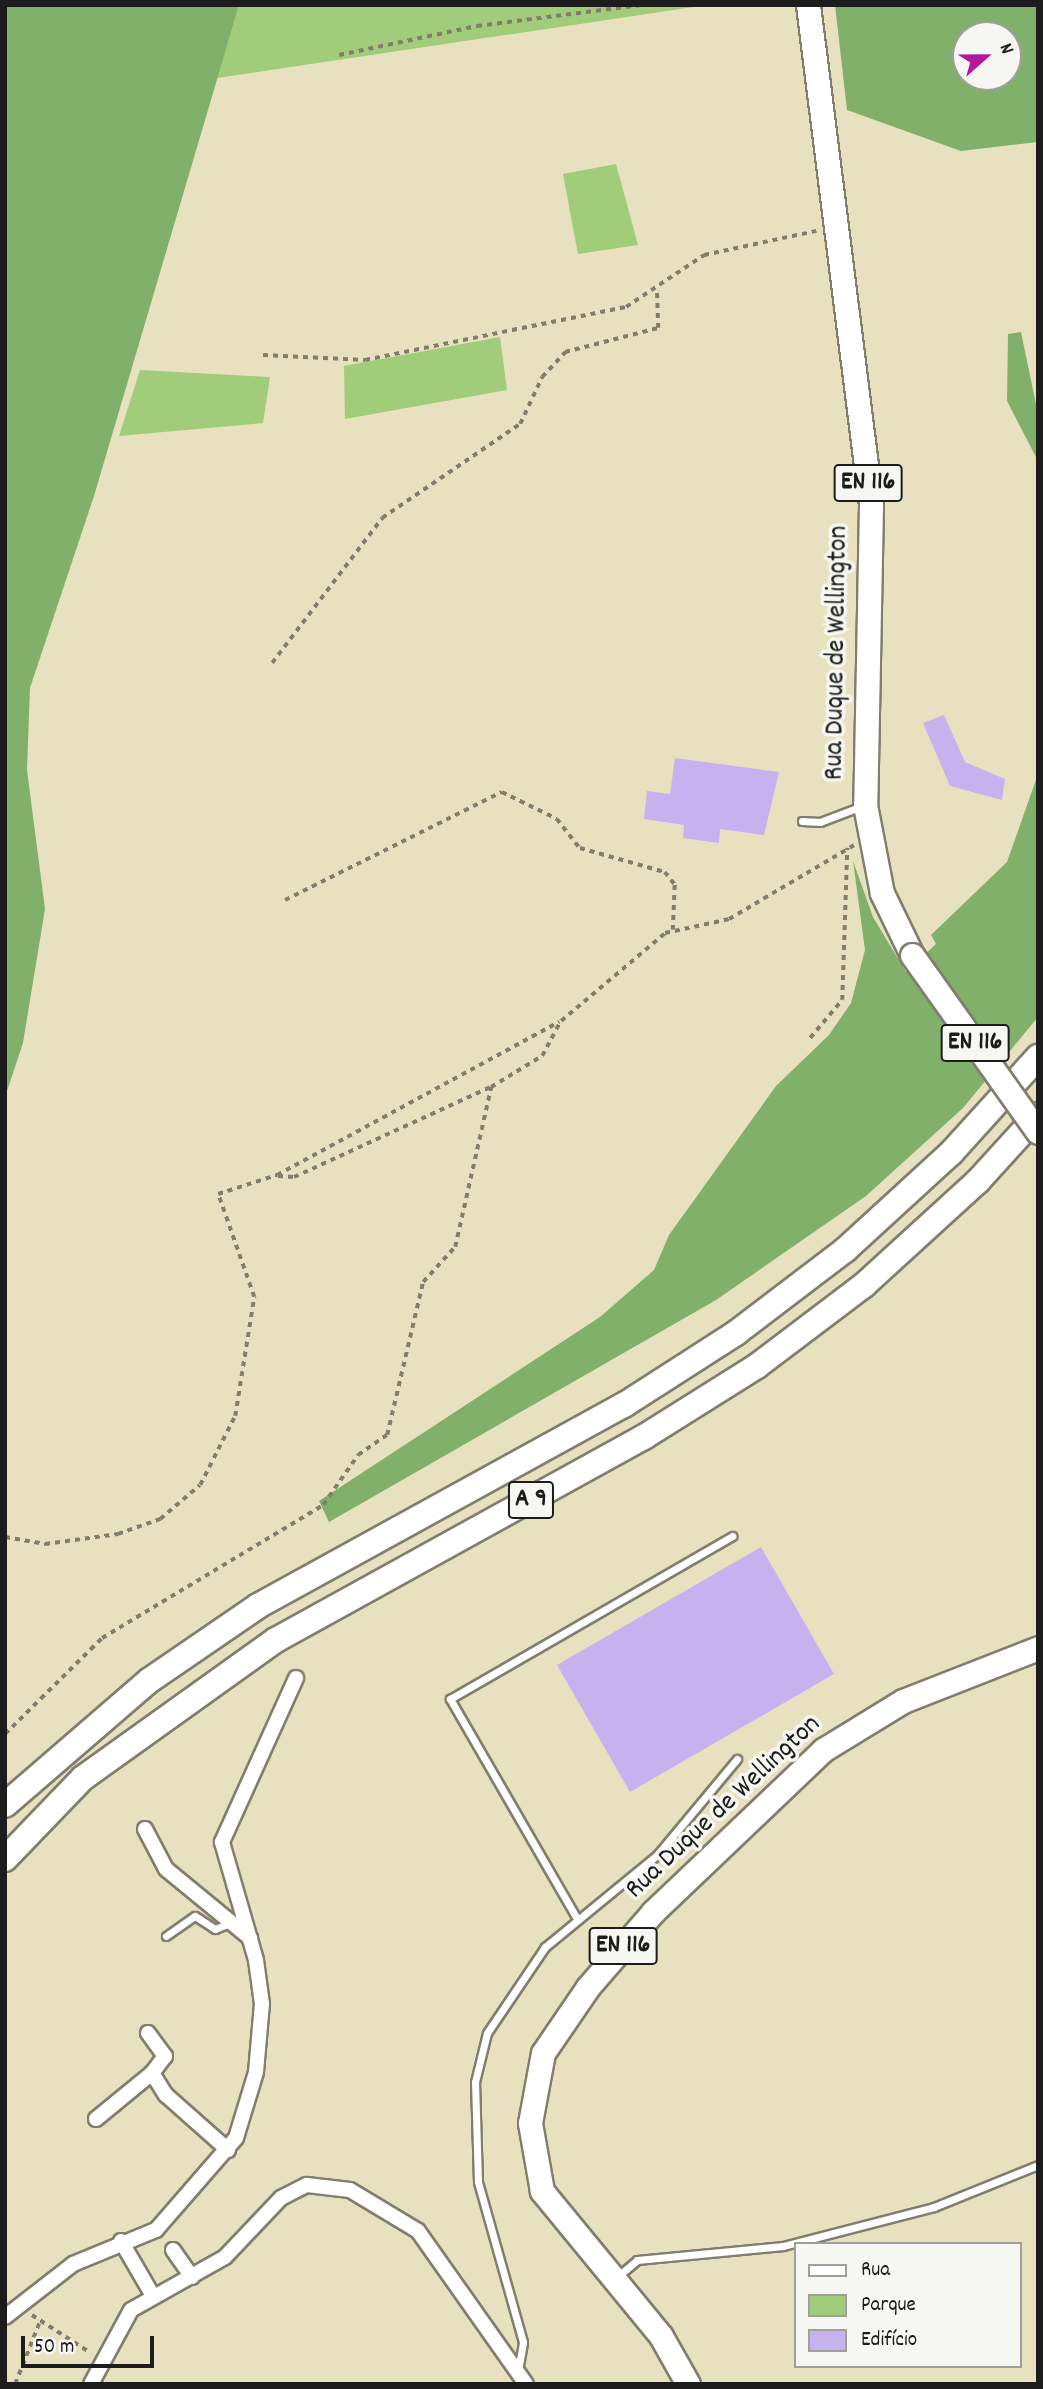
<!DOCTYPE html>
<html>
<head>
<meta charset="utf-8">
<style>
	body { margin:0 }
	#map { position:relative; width:1043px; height:2389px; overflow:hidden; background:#e8e1c0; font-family:Dekko,sans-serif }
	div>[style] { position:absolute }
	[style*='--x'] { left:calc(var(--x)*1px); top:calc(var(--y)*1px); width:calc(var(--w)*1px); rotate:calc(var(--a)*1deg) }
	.green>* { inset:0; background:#a1cc79 }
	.forest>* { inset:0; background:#80b069 }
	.building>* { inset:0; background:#c6b2ee }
	.path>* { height:3.5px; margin-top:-1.75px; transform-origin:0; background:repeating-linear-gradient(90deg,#827e6e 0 5px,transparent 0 10px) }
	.roads { filter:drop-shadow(2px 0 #827e6e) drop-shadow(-2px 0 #827e6e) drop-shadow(0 2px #827e6e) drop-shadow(0 -2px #827e6e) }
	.service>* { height:7px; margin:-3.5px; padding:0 3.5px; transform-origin:3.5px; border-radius:3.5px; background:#fff }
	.minor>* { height:14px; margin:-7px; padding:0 7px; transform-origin:7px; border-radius:7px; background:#fff }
	.primary>* { height:23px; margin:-11.5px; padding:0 11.5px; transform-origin:11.5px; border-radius:11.5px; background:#fff }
	.motorway>* { height:24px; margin:-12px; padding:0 12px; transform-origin:12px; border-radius:12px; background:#fff }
	.bridges { filter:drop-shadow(2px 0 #827e6e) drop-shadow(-2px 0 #827e6e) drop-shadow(0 2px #827e6e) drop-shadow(0 -2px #827e6e) }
	.primary-bridge>* { height:23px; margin:-11.5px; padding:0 11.5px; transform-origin:11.5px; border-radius:11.5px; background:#fff }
	span { translate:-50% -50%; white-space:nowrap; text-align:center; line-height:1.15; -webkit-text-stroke:7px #f6f6f2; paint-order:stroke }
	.shield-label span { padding:2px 5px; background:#f6f6f2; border:2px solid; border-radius:5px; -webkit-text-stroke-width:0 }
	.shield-label { font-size:26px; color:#1c1c1c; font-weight:700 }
	.street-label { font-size:28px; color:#1c1c1c }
	.frame { position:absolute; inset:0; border:7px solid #1c1c1c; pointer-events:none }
	.legend { position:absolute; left:794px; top:2242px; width:228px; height:126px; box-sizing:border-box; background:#f6f6f2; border:2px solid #9f9f9c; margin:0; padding:9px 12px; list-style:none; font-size:21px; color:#1c1c1c }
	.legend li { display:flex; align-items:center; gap:14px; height:35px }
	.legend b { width:35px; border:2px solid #9f9f9c }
	.north { position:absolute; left:952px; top:21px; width:70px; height:70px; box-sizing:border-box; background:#f6f6f2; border:2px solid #9f9f9c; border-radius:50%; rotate:69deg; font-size:19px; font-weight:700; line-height:28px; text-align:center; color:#1c1c1c }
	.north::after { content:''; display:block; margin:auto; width:24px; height:32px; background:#b5179e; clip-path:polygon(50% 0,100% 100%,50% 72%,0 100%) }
	.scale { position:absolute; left:21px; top:2336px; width:133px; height:32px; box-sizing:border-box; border:4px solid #1c1c1c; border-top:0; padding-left:9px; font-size:21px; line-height:24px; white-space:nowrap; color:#1c1c1c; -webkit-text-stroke:5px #f6f6f2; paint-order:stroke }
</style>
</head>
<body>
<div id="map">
	<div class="green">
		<i style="clip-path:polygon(239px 5px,707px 5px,217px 78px)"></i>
		<i style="clip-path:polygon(616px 164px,638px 245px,578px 254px,563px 174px)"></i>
		<i style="clip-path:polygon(500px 337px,507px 390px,345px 419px,344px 366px)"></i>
		<i style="clip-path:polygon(140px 370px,270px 377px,263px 423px,119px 436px)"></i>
	</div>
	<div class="forest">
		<i style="clip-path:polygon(5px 5px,239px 5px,94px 496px,30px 688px,27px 770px,45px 909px,23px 1043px,5px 1097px)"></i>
		<i style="clip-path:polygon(evenodd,835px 5px,1038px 5px,1038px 142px,961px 151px,847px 110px,835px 5px,966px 35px,1008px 35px,1008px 77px,966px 77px,966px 35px)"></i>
		<i style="clip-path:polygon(1021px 332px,1038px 414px,1038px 461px,1007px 401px,1008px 334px)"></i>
		<i style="clip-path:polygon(1038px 774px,1038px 1017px,963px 1108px,866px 1196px,716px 1300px,329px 1522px,319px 1501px,600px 1317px,654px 1270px,669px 1235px,776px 1086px,829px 1035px,851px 1003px,865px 950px,853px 861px,873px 917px,906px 972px,936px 944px,931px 935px,1007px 862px)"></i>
	</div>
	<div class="building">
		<i style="clip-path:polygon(944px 715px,965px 762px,1005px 779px,1002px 800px,950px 786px,923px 723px)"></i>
		<i style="clip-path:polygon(675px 758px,779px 772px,764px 835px,720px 829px,719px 843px,683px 838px,684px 825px,644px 819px,647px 791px,670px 794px)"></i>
		<i style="clip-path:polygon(761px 1547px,834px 1674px,630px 1792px,557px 1665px)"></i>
	</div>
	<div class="path">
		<i style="--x:339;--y:55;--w:141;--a:-11.9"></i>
		<i style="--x:477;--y:26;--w:164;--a:-7.3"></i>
		<i style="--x:263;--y:355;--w:102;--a:2.8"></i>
		<i style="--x:365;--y:360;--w:266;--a:-11.5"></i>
		<i style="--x:626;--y:307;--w:94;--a:-33.7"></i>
		<i style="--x:704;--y:255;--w:115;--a:-12.1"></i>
		<i style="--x:272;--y:663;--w:182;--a:-52.8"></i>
		<i style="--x:382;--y:518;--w:167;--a:-34.3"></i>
		<i style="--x:520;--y:424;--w:52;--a:-64.9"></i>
		<i style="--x:542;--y:377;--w:34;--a:-47"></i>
		<i style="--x:565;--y:352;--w:96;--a:-14.5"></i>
		<i style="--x:658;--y:328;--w:36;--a:-92"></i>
		<i style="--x:285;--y:900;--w:242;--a:-26.5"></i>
		<i style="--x:502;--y:792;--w:61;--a:26.1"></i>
		<i style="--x:557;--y:819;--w:37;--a:52"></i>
		<i style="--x:580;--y:848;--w:88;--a:15.8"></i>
		<i style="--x:665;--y:872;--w:16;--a:52"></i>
		<i style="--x:675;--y:885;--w:45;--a:92.5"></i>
		<i style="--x:810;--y:1038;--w:50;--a:-49.9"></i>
		<i style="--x:842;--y:1000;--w:152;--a:-88.1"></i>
		<i style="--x:278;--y:1176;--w:16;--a:4"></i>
		<i style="--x:294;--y:1177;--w:217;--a:-24.6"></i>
		<i style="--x:5;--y:1537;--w:41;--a:9.9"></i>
		<i style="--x:45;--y:1544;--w:74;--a:-7.8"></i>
		<i style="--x:118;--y:1534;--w:45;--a:-19.7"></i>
		<i style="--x:160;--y:1519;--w:52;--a:-40.4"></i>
		<i style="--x:200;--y:1485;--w:77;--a:-63.1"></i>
		<i style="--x:235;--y:1416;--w:121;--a:-80.9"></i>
		<i style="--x:254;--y:1297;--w:109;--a:-109.3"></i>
		<i style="--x:218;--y:1194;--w:62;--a:-17.9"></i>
		<i style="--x:277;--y:1175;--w:321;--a:-28.5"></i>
		<i style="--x:5;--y:1734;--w:136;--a:-44.7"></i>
		<i style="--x:102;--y:1638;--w:258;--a:-31"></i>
		<i style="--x:323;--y:1505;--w:61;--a:-55"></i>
		<i style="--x:358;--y:1455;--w:35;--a:-35"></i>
		<i style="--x:387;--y:1435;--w:157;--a:-76.8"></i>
		<i style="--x:423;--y:1282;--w:47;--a:-47.6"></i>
		<i style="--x:455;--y:1247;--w:164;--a:-77.3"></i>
		<i style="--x:491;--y:1087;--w:60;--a:-31.3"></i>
		<i style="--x:542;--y:1056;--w:40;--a:-62"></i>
		<i style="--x:561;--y:1021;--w:136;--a:-40.2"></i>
		<i style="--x:665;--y:933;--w:66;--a:-12.3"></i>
		<i style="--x:729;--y:919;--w:145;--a:-30.6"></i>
		<i style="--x:32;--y:2315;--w:70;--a:32.8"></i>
		<i style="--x:15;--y:2384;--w:68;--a:-68.4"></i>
	</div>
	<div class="roads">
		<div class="service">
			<i style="--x:802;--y:821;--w:18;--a:3"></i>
			<i style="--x:820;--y:822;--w:45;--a:-20.9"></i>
			<i style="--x:576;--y:1917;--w:252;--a:-120"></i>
			<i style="--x:450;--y:1699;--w:326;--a:-30"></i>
			<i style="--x:166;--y:1936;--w:35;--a:-35"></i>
			<i style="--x:195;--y:1916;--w:24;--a:33"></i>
			<i style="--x:215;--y:1929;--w:16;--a:-22"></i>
			<i style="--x:617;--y:2277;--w:26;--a:-40"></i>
			<i style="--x:637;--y:2260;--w:147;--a:-5.5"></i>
			<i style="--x:783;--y:2246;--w:156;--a:-14.5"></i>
			<i style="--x:934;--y:2207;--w:112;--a:-22"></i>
			<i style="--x:518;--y:2371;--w:29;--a:-80"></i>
			<i style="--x:523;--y:2342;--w:166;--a:-105.7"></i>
			<i style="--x:478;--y:2182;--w:100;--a:-91.7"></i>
			<i style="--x:475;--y:2082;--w:50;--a:-76.2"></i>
			<i style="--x:487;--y:2033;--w:104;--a:-56"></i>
			<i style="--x:545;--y:1947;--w:145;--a:-39.4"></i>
			<i style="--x:657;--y:1855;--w:125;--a:-50.2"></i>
		</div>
		<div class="minor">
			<i style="--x:145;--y:1829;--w:45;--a:62.3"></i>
			<i style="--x:166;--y:1869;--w:109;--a:39.4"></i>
			<i style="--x:148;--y:2033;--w:29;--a:54"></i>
			<i style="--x:165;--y:2056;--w:21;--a:127"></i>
			<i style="--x:152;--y:2073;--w:26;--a:58"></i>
			<i style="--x:166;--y:2095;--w:83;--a:41.6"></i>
			<i style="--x:96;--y:2119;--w:72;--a:-39.4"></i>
			<i style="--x:121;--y:2241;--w:64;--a:59.8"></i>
			<i style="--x:173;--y:2250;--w:33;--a:55"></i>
			<i style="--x:5;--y:2317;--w:86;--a:-37.9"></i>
			<i style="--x:73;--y:2264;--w:90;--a:-22.3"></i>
			<i style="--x:156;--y:2230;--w:122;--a:-49"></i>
			<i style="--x:236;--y:2138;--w:69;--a:-73.1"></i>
			<i style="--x:256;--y:2072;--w:68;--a:-85"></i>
			<i style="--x:262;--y:2004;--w:44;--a:-97.8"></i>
			<i style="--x:256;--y:1960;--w:123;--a:-106.1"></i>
			<i style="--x:222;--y:1842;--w:180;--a:-65.7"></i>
			<i style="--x:91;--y:2384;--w:84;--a:-61.6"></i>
			<i style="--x:131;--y:2310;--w:108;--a:-29.4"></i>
			<i style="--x:225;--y:2257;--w:81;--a:-46.5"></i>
			<i style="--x:281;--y:2198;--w:29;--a:-27"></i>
			<i style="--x:307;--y:2185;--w:43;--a:6.6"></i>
			<i style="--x:350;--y:2190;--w:79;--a:31.1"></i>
			<i style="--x:418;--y:2231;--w:187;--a:54.8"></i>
		</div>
		<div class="primary">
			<i style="--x:808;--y:5;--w:504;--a:82.82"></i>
			<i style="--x:871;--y:505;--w:300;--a:91.1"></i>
			<i style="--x:865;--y:805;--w:90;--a:79.1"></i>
			<i style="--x:882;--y:893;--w:69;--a:64.2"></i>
			<i style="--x:688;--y:2384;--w:55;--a:-119.4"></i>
			<i style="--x:661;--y:2336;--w:188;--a:-129.4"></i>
			<i style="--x:542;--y:2191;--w:69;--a:-100"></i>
			<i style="--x:530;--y:2123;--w:71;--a:-79.5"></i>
			<i style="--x:543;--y:2053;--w:80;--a:-55.7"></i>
			<i style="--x:588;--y:1987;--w:99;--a:-49.1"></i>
			<i style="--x:653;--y:1912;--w:235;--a:-43.6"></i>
			<i style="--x:823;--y:1750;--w:94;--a:-31.5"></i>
			<i style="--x:903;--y:1701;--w:145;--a:-21.4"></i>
		</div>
		<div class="motorway">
			<i style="--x:5;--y:1805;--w:191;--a:-40.8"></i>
			<i style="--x:150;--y:1680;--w:131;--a:-34.4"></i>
			<i style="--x:258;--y:1606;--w:418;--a:-28.8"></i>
			<i style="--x:624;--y:1405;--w:133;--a:-32.7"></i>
			<i style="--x:736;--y:1333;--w:137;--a:-37.3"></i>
			<i style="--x:845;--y:1250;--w:144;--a:-42.5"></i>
			<i style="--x:951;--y:1153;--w:130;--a:-47.8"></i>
			<i style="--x:5;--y:1859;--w:112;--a:-46.1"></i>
			<i style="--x:83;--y:1778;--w:237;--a:-35.6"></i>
			<i style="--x:276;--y:1640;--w:420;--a:-28.9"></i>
			<i style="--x:644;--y:1437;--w:133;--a:-32.1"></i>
			<i style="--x:757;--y:1366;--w:134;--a:-37.1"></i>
			<i style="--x:864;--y:1285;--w:154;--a:-42.4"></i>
			<i style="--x:978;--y:1181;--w:89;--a:-47.7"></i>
		</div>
	</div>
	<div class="bridges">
		<div class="primary-bridge">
			<i style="--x:912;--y:955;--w:217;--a:54.6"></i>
		</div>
	</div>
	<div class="shield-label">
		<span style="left:868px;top:483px">EN 116</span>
		<span style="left:975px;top:1043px">EN 116</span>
		<span style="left:531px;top:1500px">A 9</span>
		<span style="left:623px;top:1946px">EN 116</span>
	</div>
	<div class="street-label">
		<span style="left:838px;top:653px;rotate:-89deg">Rua Duque de Wellington</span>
		<span style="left:724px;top:1808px;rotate:-43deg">Rua Duque de Wellington</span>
	</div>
	<div class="frame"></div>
	<ul class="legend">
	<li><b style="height:9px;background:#fff"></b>Rua</li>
	<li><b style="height:19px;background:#a1cc79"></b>Parque</li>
	<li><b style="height:19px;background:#c6b2ee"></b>Edifício</li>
	</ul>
	<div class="north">N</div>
	<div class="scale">50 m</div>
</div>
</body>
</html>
